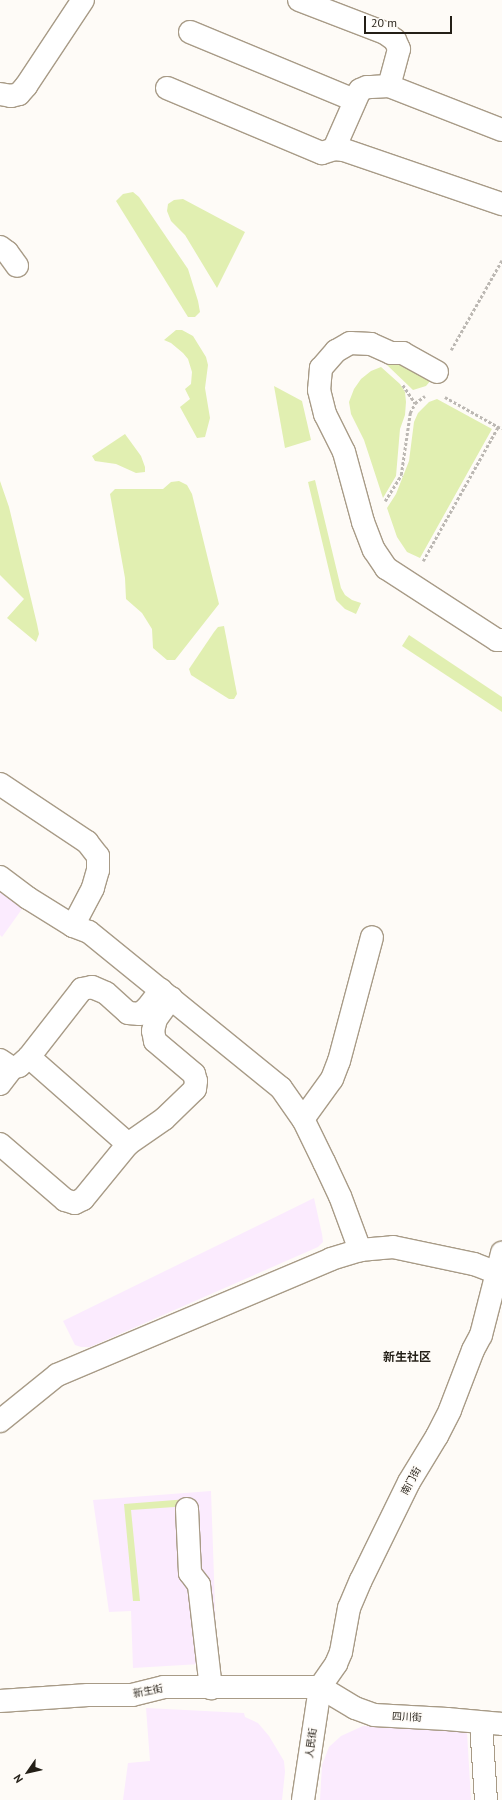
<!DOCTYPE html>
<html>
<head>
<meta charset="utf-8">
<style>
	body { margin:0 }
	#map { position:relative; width:502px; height:1800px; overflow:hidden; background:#fefbf7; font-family:"PT Sans","Noto Sans SC",sans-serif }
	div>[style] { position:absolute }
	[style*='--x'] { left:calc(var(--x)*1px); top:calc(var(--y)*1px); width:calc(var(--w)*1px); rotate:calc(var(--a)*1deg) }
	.commercial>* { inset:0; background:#fbebfe }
	.green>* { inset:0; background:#e1efb1 }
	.path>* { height:2.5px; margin-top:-1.25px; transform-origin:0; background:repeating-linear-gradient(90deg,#bcb8b3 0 3px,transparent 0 5px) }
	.roads { filter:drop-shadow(1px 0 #a89b87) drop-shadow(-1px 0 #a89b87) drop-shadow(0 1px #a89b87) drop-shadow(0 -1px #a89b87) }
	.minor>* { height:22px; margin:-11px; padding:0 11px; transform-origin:11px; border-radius:11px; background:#fff }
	span { translate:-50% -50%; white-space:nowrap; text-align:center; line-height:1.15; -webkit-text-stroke:3px #fefbf7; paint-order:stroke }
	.street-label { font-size:10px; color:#241f17 }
	.quarter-label { font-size:12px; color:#241f17; font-weight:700 }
	.north { position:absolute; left:8px; top:1752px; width:40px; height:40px; -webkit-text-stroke:3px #fefbf7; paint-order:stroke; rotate:236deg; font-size:11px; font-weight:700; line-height:16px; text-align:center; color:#241f17 }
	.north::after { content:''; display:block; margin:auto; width:14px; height:18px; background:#241f17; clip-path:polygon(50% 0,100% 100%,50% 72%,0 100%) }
	.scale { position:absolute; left:364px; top:16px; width:88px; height:18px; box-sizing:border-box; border:2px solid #241f17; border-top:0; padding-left:5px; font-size:12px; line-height:14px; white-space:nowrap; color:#241f17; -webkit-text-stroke:3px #fefbf7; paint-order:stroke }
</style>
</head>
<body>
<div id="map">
	<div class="commercial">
		<i style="clip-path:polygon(0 891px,22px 909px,2px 937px,0 935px)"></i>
		<i style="clip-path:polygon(314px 1198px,322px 1234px,323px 1242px,318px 1247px,90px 1347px,81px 1347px,75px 1345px,63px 1321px)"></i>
		<i style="clip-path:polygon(211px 1491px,217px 1663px,133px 1668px,131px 1611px,109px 1612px,93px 1500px)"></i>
		<i style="clip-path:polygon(146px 1708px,244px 1713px,245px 1717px,258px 1723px,269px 1736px,284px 1761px,285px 1772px,282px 1800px,123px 1800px,128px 1763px,150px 1761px)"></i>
		<i style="clip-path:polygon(363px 1726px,467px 1732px,471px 1800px,320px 1800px,322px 1765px,329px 1747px,341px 1736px)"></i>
	</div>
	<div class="green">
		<i style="clip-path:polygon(133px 192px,139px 197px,188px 269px,198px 301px,200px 312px,195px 317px,188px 317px,116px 201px,123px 194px)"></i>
		<i style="clip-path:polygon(183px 199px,245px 232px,217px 288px,185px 235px,171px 221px,167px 211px,168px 204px,174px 200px)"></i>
		<i style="clip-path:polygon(176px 330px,182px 330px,193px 336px,206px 357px,208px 365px,205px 388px,210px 418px,205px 437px,197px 438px,180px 407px,190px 399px,185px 389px,191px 384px,192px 372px,188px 359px,183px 353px,171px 343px,164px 340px)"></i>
		<i style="clip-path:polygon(393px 360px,431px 380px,426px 386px,413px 390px,387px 365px)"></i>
		<i style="clip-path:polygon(381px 367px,400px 384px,405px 392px,406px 402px,405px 415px,400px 429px,396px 476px,383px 498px,364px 440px,351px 414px,349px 402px,354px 389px,361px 379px,371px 371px)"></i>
		<i style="clip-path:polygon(274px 386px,302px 401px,311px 440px,285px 448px)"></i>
		<i style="clip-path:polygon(437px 399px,492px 429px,420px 558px,407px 552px,397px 537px,387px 508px,396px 494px,409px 461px,414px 422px,418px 413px,429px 402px)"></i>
		<i style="clip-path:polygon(125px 434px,141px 456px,145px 467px,145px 472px,136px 473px,116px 464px,95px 461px,92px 456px)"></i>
		<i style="clip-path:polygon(315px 480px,341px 588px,345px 595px,352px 600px,361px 603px,356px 614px,345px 609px,336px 600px,308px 482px)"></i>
		<i style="clip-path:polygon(0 481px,9px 507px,37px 624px,39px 634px,36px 642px,7px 618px,24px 599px,0 575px)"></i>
		<i style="clip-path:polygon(179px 481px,187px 485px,192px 494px,219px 604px,175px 660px,167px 660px,153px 648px,152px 629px,142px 613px,126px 599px,125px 578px,110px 494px,115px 489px,163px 489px,171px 482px)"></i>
		<i style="clip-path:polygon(224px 626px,237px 694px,234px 699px,229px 699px,191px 675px,189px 669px,214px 632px,218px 627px)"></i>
		<i style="clip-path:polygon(409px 635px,502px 697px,502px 712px,402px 646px)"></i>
		<i style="clip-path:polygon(188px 1499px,189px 1506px,131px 1510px,140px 1601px,133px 1601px,124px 1504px)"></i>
	</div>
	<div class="path">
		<i style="--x:451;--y:350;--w:103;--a:-60.5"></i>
		<i style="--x:403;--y:385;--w:22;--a:56"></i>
		<i style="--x:445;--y:397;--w:65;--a:29.3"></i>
		<i style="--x:385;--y:501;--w:31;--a:-58"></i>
		<i style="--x:401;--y:475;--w:63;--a:-81.7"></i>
		<i style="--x:410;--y:413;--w:11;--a:-63"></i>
		<i style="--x:415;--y:403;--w:12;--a:-35"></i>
		<i style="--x:423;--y:561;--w:154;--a:-60.8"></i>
	</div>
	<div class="roads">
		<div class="minor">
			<i style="--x:299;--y:0;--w:92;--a:21"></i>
			<i style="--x:385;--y:33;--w:12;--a:35"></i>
			<i style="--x:395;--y:40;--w:10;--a:66"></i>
			<i style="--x:399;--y:49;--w:38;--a:105"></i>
			<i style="--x:389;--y:86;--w:22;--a:177"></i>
			<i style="--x:367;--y:87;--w:8;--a:157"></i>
			<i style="--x:360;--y:90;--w:64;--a:113.8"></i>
			<i style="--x:190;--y:32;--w:178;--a:22.5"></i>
			<i style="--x:389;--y:86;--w:121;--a:21.3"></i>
			<i style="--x:167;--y:88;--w:168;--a:22.8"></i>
			<i style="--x:322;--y:153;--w:13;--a:-18"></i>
			<i style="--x:334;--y:149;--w:10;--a:6"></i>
			<i style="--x:344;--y:150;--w:167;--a:18.9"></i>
			<i style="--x:0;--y:94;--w:11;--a:10"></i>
			<i style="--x:11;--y:96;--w:8;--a:-14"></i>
			<i style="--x:19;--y:94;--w:11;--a:-49"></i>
			<i style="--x:26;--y:86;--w:103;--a:-56.5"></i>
			<i style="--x:0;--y:247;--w:9;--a:36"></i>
			<i style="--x:7;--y:252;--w:17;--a:54"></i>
			<i style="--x:437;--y:372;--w:39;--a:-151"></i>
			<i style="--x:403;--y:353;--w:12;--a:180"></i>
			<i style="--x:391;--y:353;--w:22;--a:-156"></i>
			<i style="--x:371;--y:344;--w:21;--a:-177"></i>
			<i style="--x:350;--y:343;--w:16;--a:150"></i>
			<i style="--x:336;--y:351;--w:23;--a:131"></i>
			<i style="--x:321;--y:368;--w:22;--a:95"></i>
			<i style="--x:319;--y:390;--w:25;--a:76"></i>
			<i style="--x:325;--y:414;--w:42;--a:63.4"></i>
			<i style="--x:344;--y:452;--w:73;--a:74.8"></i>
			<i style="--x:363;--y:522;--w:30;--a:69"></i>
			<i style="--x:374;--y:550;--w:22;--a:56"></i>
			<i style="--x:386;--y:568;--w:132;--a:33"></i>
			<i style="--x:497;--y:640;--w:5;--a:0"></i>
			<i style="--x:0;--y:784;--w:105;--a:33.7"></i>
			<i style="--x:87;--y:842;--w:18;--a:52"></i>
			<i style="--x:98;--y:856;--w:14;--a:90"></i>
			<i style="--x:98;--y:870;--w:19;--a:106"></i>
			<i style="--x:93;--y:888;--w:43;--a:117.8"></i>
			<i style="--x:0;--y:877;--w:35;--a:37"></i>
			<i style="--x:28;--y:898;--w:53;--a:31.9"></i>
			<i style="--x:73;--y:926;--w:17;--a:21"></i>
			<i style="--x:89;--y:932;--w:247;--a:39.1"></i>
			<i style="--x:281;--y:1088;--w:38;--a:55"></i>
			<i style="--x:303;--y:1119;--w:48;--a:64"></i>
			<i style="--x:324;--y:1162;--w:38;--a:65"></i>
			<i style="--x:340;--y:1196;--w:58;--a:69.7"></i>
			<i style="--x:29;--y:1057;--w:132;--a:41.3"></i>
			<i style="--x:0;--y:1060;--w:14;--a:34"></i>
			<i style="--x:12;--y:1068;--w:7;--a:-16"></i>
			<i style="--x:19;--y:1066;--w:13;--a:-42"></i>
			<i style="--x:29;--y:1057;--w:86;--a:-52.1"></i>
			<i style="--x:82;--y:989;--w:10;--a:-11"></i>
			<i style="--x:92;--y:987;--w:15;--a:23"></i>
			<i style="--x:106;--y:993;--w:30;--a:42"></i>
			<i style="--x:128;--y:1013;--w:12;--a:5"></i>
			<i style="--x:140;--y:1014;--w:9;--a:-41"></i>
			<i style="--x:147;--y:1008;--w:23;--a:-52"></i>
			<i style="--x:0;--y:1084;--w:20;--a:-53"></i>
			<i style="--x:303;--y:1119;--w:49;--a:-54.1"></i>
			<i style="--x:332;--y:1079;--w:19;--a:-69"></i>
			<i style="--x:339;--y:1061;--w:128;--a:-75.1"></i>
			<i style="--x:0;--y:1144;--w:86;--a:40.7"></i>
			<i style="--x:65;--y:1200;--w:10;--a:17"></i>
			<i style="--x:75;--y:1203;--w:9;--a:-27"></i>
			<i style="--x:83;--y:1199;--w:71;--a:-50.7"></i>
			<i style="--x:128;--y:1144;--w:44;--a:-34.8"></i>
			<i style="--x:164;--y:1119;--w:43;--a:-44.1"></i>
			<i style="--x:195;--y:1089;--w:8;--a:-83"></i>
			<i style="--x:196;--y:1081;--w:7;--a:-106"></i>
			<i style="--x:194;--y:1074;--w:51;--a:-139.8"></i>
			<i style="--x:155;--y:1041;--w:10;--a:-101"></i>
			<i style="--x:153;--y:1031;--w:12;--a:-76"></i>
			<i style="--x:156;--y:1019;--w:26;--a:-54"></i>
			<i style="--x:0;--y:1421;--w:73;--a:-38.9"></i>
			<i style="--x:57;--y:1375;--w:298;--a:-22.9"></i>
			<i style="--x:331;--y:1259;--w:30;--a:-17"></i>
			<i style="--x:360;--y:1250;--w:33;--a:-5"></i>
			<i style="--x:393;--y:1247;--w:83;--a:11.9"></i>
			<i style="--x:474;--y:1264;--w:30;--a:21"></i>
			<i style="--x:187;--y:1509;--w:64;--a:87.3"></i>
			<i style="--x:190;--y:1573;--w:15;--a:53"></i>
			<i style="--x:199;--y:1585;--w:104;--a:83.4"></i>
			<i style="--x:0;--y:1701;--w:88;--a:-3.9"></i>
			<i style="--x:88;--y:1695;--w:44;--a:0"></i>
			<i style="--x:132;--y:1695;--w:33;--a:-14"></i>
			<i style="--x:164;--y:1687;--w:156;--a:0"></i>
			<i style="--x:320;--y:1687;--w:41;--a:31"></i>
			<i style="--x:355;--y:1708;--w:20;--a:20"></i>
			<i style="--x:374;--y:1715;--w:73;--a:3.1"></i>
			<i style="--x:447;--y:1719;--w:55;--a:5.2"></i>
			<i style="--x:481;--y:1723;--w:77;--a:86.3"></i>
			<i style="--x:303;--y:1800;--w:114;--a:-81.4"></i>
			<i style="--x:320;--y:1687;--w:28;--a:-55"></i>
			<i style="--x:336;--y:1664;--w:13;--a:-67"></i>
			<i style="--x:341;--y:1652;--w:45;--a:-79.7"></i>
			<i style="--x:349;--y:1608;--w:30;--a:-67"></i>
			<i style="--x:361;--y:1580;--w:109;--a:-63.9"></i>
			<i style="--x:409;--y:1482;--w:54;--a:-58.7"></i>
			<i style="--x:437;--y:1436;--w:29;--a:-63"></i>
			<i style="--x:450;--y:1410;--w:64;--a:-69"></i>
			<i style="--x:473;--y:1350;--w:17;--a:-62"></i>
			<i style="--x:481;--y:1335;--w:85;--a:-75.6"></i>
		</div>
	</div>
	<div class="street-label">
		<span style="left:411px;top:1481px;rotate:-62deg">南门街</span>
		<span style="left:148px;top:1691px;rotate:-11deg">新生街</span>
		<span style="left:407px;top:1717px;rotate:3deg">四川街</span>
		<span style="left:311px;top:1743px;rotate:-82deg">人民街</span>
	</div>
	<div class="quarter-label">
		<span style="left:407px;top:1357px">新生社区</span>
	</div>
	<div class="north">N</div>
	<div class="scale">20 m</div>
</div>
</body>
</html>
